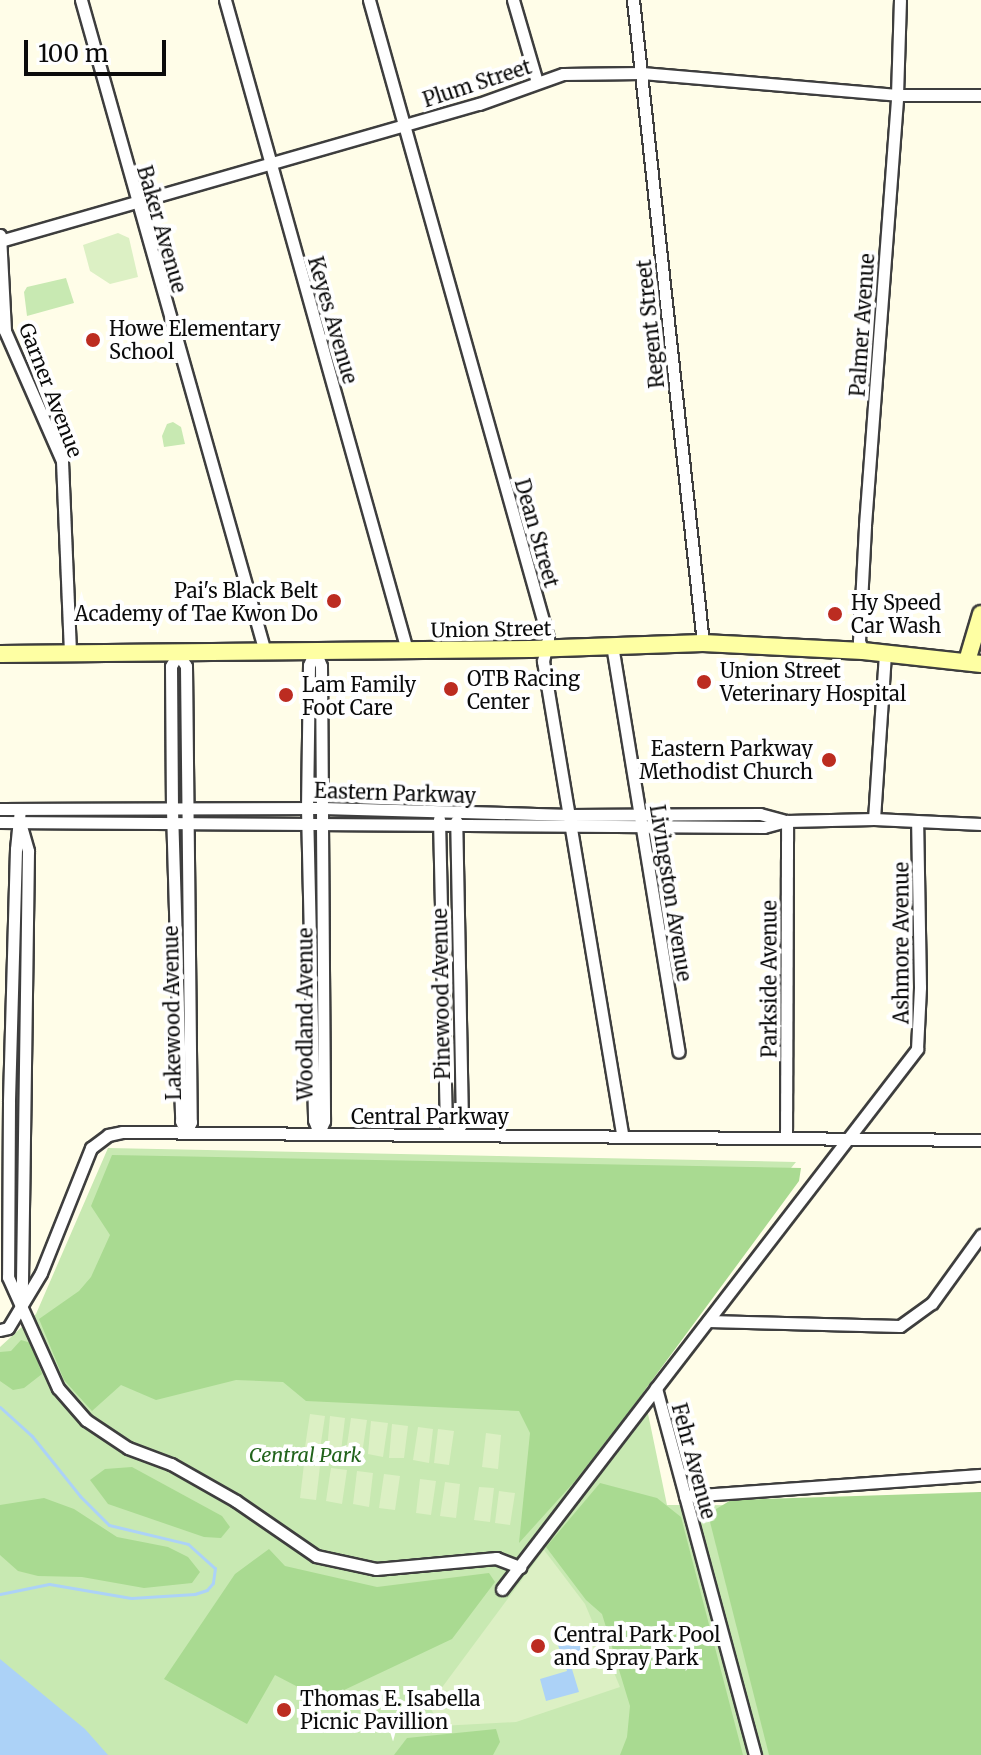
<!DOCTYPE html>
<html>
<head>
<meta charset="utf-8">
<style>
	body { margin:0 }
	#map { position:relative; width:981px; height:1755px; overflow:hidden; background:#fffde8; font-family:Merriweather,serif }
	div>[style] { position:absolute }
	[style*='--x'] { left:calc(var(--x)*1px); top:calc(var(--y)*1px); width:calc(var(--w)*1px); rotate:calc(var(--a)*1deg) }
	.green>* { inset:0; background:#c8e9b2 }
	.forest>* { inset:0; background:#a9da91 }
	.pitch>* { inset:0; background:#dcf0c4 }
	.water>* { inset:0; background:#acd2f7 }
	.stream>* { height:3px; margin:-1.5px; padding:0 1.5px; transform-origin:1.5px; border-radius:1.5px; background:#acd2f7 }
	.roads { filter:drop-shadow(2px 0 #3e3e3e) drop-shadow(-2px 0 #3e3e3e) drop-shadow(0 2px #3e3e3e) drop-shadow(0 -2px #3e3e3e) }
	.street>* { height:11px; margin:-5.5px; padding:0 5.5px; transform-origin:5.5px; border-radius:5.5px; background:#fff }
	.secondary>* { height:16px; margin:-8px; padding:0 8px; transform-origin:8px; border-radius:8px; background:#feffa3 }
	.dots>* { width:22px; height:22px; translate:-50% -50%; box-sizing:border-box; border:4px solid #fff; border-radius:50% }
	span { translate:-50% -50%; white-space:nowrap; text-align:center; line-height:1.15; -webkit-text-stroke:8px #fff; paint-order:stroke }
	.street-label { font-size:20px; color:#0b0b0b }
	.poi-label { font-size:20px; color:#0b0b0b }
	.left { translate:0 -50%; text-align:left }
	.right { translate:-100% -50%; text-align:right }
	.park-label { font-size:20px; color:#21631b; font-style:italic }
	.scale { position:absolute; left:24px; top:40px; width:142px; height:36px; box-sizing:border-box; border:4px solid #0b0b0b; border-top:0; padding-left:10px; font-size:24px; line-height:28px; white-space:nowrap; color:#0b0b0b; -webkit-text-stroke:6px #fff; paint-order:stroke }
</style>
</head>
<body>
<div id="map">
	<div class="green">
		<i style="clip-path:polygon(66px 278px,74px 303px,27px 316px,24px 292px,27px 287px)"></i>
		<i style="clip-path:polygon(173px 422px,181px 427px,185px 444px,164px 447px,162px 436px,167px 424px)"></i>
		<i style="clip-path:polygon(108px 1148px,796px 1162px,636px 1356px,667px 1505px,981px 1506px,981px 1755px,0 1755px,0 1347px,36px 1314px)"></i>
	</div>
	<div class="forest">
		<i style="clip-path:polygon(112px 1155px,801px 1168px,799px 1181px,639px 1398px,575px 1481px,519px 1543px,530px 1433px,519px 1411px,306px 1401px,283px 1382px,236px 1380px,156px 1400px,121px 1385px,92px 1411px,64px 1380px,39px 1319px,79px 1291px,91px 1277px,110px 1235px,91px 1206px)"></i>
		<i style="clip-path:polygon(21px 1340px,31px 1343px,42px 1374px,24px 1388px,13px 1390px,0 1381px,0 1352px,11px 1351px)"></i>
		<i style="clip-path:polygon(132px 1467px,222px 1516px,230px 1527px,221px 1538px,204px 1537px,108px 1504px,90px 1480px,105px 1469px)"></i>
		<i style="clip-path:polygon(600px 1483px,657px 1498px,681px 1517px,743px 1755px,620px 1755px,627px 1737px,630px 1706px,602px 1614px,586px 1600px,546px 1547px)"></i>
		<i style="clip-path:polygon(981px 1492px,981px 1755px,769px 1755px,708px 1514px,731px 1500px)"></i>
		<i style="clip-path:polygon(44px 1498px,74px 1509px,117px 1537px,168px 1547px,188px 1557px,200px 1572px,192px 1583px,144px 1588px,82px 1577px,38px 1576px,18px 1571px,0 1555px,0 1505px)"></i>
		<i style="clip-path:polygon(269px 1549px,285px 1566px,377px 1587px,489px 1573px,495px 1582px,452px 1639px,323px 1700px,275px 1675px,247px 1724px,164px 1679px,235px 1574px)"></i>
		<i style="clip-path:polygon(496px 1729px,500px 1742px,493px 1755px,394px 1755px,407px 1738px)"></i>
	</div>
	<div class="pitch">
		<i style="clip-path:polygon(118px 233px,129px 238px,138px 277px,110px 284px,90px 271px,83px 245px)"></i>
		<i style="clip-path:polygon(310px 1414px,325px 1416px,320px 1449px,305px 1447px)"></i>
		<i style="clip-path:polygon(330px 1416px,345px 1418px,341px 1451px,327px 1450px)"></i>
		<i style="clip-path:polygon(351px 1418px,367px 1420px,362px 1454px,346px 1452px)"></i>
		<i style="clip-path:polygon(371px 1421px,388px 1423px,383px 1457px,368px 1454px)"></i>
		<i style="clip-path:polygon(392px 1424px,408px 1426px,404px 1458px,389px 1458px)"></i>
		<i style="clip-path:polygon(418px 1427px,433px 1429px,429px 1463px,413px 1460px)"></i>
		<i style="clip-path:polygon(438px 1429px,454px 1431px,449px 1465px,434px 1463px)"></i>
		<i style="clip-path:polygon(486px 1433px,501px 1435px,498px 1469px,482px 1467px)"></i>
		<i style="clip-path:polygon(304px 1464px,320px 1466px,316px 1500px,300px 1498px)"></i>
		<i style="clip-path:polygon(331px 1468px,347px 1470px,342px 1504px,326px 1501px)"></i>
		<i style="clip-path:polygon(357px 1471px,373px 1473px,369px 1507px,353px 1504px)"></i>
		<i style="clip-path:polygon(384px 1474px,400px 1476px,395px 1510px,379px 1508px)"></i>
		<i style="clip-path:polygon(420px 1479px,436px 1481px,431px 1515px,416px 1513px)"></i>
		<i style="clip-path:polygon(445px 1482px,460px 1484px,456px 1518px,440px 1516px)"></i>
		<i style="clip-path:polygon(479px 1487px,494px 1488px,490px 1522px,474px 1520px)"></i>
		<i style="clip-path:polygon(499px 1491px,515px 1493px,510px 1525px,495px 1523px)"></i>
		<i style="clip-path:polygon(544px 1550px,585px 1604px,620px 1687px,516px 1722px,440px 1726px,429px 1705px)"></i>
	</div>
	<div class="water">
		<i style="clip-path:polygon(583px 1626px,591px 1661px,572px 1669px,579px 1692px,546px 1701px,540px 1679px,567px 1671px,553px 1631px)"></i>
		<i style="clip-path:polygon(0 1659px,85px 1729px,108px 1755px,0 1755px)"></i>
	</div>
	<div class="stream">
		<i style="--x:0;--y:1407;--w:43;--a:42.2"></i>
		<i style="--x:32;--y:1436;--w:77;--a:51.3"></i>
		<i style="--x:80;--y:1496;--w:41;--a:45"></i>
		<i style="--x:109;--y:1525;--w:81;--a:13.5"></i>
		<i style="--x:188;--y:1544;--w:36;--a:42"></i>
		<i style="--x:215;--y:1568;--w:15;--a:98"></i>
		<i style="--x:213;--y:1583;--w:9;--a:131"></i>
		<i style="--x:207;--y:1590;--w:13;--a:162"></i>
		<i style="--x:195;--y:1594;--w:64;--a:176.4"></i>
		<i style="--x:131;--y:1598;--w:83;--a:-170.3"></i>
		<i style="--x:49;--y:1584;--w:50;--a:168.5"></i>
	</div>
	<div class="roads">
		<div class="street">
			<i style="--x:81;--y:0;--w:677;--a:74.24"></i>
			<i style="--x:225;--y:0;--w:675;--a:74.36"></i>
			<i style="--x:369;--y:0;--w:663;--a:74.33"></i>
			<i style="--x:548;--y:638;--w:24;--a:102"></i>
			<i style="--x:543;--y:661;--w:480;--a:80.5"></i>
			<i style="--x:513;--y:0;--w:85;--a:73.7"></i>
			<i style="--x:633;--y:0;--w:647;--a:83.79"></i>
			<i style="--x:0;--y:235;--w:96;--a:87"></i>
			<i style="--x:5;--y:331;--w:142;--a:66.3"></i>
			<i style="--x:62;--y:461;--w:193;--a:87.6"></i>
			<i style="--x:0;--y:241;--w:498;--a:-16"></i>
			<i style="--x:479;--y:104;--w:89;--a:-19.7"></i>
			<i style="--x:563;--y:74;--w:79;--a:-0.7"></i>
			<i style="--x:642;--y:73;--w:256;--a:4.9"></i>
			<i style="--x:897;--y:95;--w:84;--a:0"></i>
			<i style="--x:612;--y:645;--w:412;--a:80.7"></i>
			<i style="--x:315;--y:651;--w:15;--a:113"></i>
			<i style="--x:309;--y:665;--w:143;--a:90.8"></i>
			<i style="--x:307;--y:808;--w:312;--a:88.7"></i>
			<i style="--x:314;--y:1120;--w:14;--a:69"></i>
			<i style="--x:315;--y:651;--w:16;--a:68"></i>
			<i style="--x:321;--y:666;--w:158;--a:89.6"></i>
			<i style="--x:322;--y:824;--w:297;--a:89.6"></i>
			<i style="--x:324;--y:1121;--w:13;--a:113"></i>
			<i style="--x:863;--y:651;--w:11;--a:-112"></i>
			<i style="--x:859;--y:641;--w:116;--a:-87"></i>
			<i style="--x:865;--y:525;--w:431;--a:-85.7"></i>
			<i style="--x:897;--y:95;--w:95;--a:-88.2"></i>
			<i style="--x:178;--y:654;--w:14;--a:56"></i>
			<i style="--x:186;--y:666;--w:456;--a:89.4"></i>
			<i style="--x:191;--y:1122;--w:11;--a:117"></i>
			<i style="--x:178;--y:654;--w:14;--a:120"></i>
			<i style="--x:171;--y:666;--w:144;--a:89.6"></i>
			<i style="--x:172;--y:810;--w:311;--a:88.3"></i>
			<i style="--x:181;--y:1121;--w:12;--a:66"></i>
			<i style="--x:0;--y:809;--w:322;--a:-0.2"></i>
			<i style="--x:322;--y:808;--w:248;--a:1.6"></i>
			<i style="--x:570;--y:815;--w:190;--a:-0.3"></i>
			<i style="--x:760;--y:814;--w:24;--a:15"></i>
			<i style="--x:20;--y:809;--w:40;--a:95.7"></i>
			<i style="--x:16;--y:849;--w:253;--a:91.6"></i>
			<i style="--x:9;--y:1102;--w:175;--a:90.3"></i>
			<i style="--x:8;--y:1277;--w:122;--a:65.8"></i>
			<i style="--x:58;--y:1388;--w:43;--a:48.8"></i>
			<i style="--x:86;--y:1420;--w:50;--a:33.7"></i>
			<i style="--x:128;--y:1448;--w:46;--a:20.4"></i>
			<i style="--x:171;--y:1464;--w:75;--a:29.6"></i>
			<i style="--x:236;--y:1501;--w:97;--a:34.5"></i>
			<i style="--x:316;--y:1556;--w:61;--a:12.2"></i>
			<i style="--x:376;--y:1569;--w:121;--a:-5.2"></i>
			<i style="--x:496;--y:1558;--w:26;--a:21"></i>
			<i style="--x:439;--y:819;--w:304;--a:88.7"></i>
			<i style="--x:446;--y:1123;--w:14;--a:56"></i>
			<i style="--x:454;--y:1135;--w:14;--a:-56"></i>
			<i style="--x:462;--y:1123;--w:302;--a:-91.1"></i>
			<i style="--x:874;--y:819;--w:165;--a:-86.2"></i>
			<i style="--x:0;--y:822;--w:764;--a:0.37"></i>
			<i style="--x:764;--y:827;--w:24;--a:-15"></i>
			<i style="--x:787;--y:821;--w:87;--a:-1.3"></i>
			<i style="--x:874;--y:819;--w:107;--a:2.7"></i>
			<i style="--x:21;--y:826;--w:26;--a:74"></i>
			<i style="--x:28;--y:851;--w:453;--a:90.8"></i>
			<i style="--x:786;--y:1137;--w:316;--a:-89.8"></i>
			<i style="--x:708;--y:1321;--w:192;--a:1.5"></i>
			<i style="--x:900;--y:1326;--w:39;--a:-36"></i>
			<i style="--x:932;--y:1303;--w:84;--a:-54.2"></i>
			<i style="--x:0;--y:1330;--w:8;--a:-14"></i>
			<i style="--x:8;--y:1328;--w:64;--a:-59"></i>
			<i style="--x:41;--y:1273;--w:135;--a:-68.2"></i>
			<i style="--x:91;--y:1148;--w:21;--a:-37"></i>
			<i style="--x:108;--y:1135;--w:14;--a:-12"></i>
			<i style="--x:122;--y:1132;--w:859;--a:0.53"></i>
			<i style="--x:685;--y:1496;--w:297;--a:-4.1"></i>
			<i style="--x:502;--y:1589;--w:253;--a:-52.5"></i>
			<i style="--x:755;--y:1755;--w:380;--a:-105.1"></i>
			<i style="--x:656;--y:1388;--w:428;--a:-52.4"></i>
			<i style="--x:917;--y:1049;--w:62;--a:-87.2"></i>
			<i style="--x:920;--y:987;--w:166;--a:-91"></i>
		</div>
		<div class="secondary">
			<i style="--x:0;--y:654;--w:531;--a:-0.54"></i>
			<i style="--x:531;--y:649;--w:172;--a:-2"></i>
			<i style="--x:703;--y:643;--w:160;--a:2.9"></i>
			<i style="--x:863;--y:651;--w:119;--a:6.3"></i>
			<i style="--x:967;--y:661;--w:49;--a:-73.4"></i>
		</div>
	</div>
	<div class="dots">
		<i style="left:93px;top:340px;background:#bc2c21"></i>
		<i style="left:334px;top:601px;background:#bc2c21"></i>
		<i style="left:835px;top:614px;background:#bc2c21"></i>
		<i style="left:704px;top:682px;background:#bc2c21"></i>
		<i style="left:451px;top:689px;background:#bc2c21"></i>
		<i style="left:286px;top:695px;background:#bc2c21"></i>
		<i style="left:829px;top:760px;background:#bc2c21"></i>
		<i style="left:538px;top:1646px;background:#bc2c21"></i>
		<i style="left:284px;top:1710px;background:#bc2c21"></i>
	</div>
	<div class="street-label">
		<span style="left:477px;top:83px;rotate:-18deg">Plum Street</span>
		<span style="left:162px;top:229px;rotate:74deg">Baker Avenue</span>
		<span style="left:333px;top:320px;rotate:74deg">Keyes Avenue</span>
		<span style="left:650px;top:324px;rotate:-96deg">Regent Street</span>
		<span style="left:862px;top:325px;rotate:-86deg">Palmer Avenue</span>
		<span style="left:51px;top:390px;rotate:69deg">Garner Avenue</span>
		<span style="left:537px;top:533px;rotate:74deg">Dean Street</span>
		<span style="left:491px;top:629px;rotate:-1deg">Union Street</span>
		<span style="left:395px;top:793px;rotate:2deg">Eastern Parkway</span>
		<span style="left:671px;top:893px;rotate:81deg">Livingston Avenue</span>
		<span style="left:901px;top:943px;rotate:-90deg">Ashmore Avenue</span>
		<span style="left:769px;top:979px;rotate:-90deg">Parkside Avenue</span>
		<span style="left:441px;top:994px;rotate:-91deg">Pinewood Avenue</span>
		<span style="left:172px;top:1013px;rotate:-91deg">Lakewood Avenue</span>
		<span style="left:305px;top:1014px;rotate:-90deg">Woodland Avenue</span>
		<span style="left:430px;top:1116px">Central Parkway</span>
		<span style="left:694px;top:1461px;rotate:75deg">Fehr Avenue</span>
	</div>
	<div class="poi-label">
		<span class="left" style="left:109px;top:340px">Howe Elementary<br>School</span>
		<span class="right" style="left:318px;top:602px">Pai's Black Belt<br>Academy of Tae Kwon Do</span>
		<span class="left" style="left:851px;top:614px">Hy Speed<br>Car Wash</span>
		<span class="left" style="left:720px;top:682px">Union Street<br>Veterinary Hospital</span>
		<span class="left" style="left:467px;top:690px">OTB Racing<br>Center</span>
		<span class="left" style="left:302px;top:696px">Lam Family<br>Foot Care</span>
		<span class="right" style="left:813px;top:760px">Eastern Parkway<br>Methodist Church</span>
		<span class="left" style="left:554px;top:1646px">Central Park Pool<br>and Spray Park</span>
		<span class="left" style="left:300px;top:1710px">Thomas E. Isabella<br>Picnic Pavillion</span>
	</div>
	<div class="park-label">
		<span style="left:305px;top:1454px">Central Park</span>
	</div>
	<div class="scale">100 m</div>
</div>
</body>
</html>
